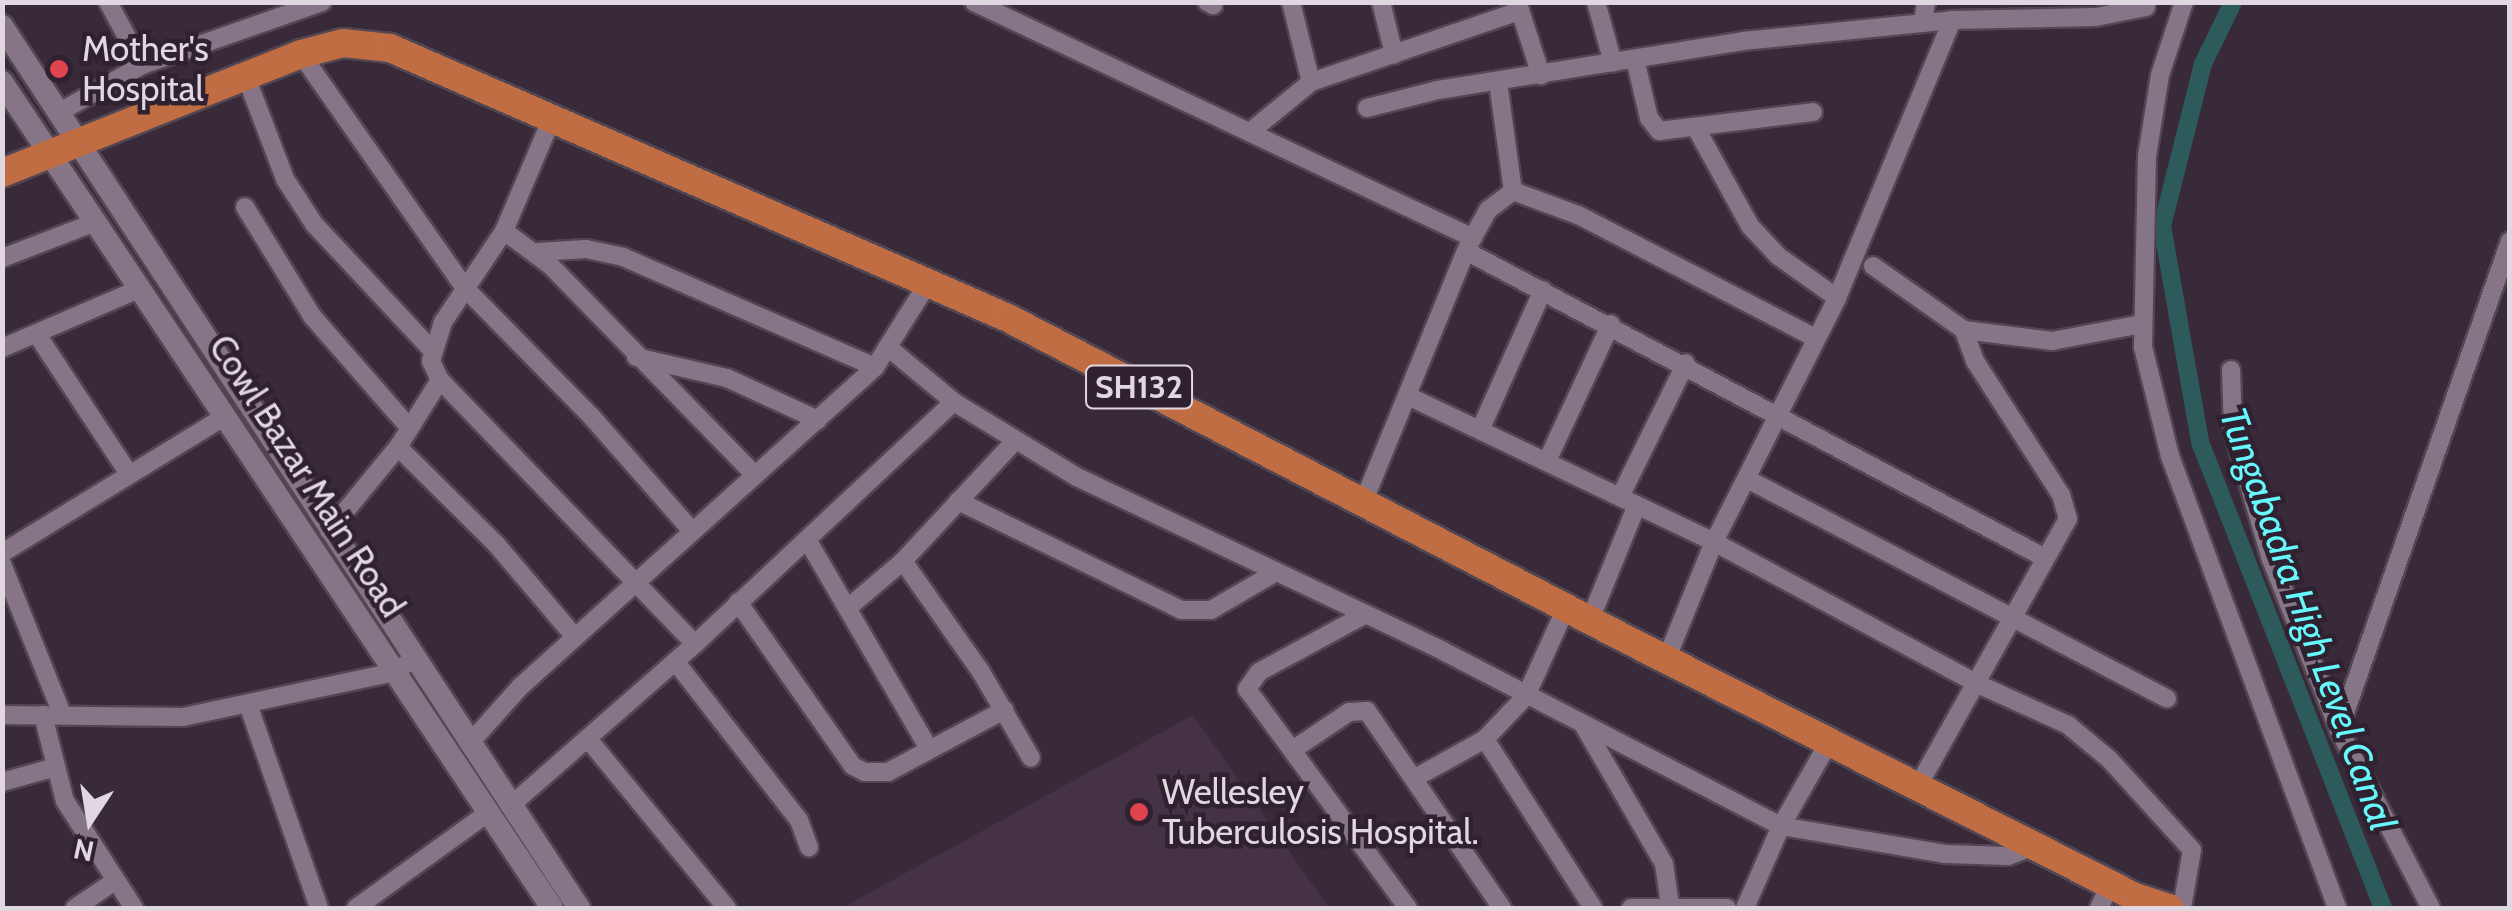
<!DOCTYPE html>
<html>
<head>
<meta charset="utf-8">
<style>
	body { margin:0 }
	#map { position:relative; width:2512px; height:911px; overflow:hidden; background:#392a39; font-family:Cabin,sans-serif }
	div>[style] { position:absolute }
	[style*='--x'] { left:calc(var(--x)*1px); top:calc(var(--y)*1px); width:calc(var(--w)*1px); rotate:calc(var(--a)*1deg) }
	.built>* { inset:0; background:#463246 }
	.canal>* { height:18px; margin:-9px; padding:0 9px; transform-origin:9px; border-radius:9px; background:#2d5a5b }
	.roads { filter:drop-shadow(2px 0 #524652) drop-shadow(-2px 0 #524652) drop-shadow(0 2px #524652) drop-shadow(0 -2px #524652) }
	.minor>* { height:18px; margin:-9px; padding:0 9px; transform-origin:9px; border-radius:9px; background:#867586 }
	.tertiary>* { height:22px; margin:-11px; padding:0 11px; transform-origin:11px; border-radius:11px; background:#867586 }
	.primary>* { height:28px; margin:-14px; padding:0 14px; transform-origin:14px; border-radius:14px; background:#c06d44 }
	.dots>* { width:28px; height:28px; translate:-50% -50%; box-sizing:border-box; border:5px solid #2f212f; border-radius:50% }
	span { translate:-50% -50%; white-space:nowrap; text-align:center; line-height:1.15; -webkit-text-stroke:9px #2f212f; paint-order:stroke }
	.shield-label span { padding:2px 8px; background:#2f212f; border:2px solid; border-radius:8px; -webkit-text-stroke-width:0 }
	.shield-label { font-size:32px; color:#e1d7e0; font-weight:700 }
	.poi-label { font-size:35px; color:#e1d7e0 }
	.left { translate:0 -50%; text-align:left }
	.street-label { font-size:35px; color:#e1d7e0 }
	.water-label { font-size:38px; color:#66f8fc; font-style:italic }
	.frame { position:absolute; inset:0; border:5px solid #e1d7e0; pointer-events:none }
	.north { position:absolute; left:40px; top:771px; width:100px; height:100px; -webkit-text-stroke:8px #2f212f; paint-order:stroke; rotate:192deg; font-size:28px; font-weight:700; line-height:40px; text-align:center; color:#e1d7e0 }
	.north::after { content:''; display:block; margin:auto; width:35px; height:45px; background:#e1d7e0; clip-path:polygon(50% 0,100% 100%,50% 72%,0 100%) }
</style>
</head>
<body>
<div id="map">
	<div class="built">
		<i style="clip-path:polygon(1193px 715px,1329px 908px,842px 908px)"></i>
	</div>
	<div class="canal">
		<i style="--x:2233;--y:2;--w:69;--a:115.8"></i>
		<i style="--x:2203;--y:64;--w:167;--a:104.2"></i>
		<i style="--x:2162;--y:226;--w:219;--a:80"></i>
		<i style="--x:2200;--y:442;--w:501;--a:68.56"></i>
	</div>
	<div class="roads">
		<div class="minor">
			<i style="--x:108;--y:2;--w:72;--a:61.6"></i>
			<i style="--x:974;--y:2;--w:552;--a:25.31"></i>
			<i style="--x:1207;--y:2;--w:7;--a:27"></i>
			<i style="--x:1291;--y:2;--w:82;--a:76"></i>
			<i style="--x:1381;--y:2;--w:54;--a:76"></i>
			<i style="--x:1596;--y:2;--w:63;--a:74.4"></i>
			<i style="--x:2184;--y:2;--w:77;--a:108.2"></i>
			<i style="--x:2160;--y:75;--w:82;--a:99.1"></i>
			<i style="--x:2147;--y:156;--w:191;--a:91.2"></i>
			<i style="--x:2143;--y:347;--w:112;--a:76.1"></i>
			<i style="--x:2170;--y:456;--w:482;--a:69.7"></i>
			<i style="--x:1518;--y:4;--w:75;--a:72.1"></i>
			<i style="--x:1923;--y:23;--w:21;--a:-82"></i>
			<i style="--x:301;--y:54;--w:286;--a:55"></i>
			<i style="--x:465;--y:288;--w:180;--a:45.5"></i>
			<i style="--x:591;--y:416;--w:152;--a:48.7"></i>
			<i style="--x:1635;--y:59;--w:61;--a:76.7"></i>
			<i style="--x:1649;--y:118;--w:16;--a:52"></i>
			<i style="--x:1659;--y:131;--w:155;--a:-7"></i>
			<i style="--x:245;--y:74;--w:112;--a:69.1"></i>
			<i style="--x:285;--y:179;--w:54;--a:57.2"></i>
			<i style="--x:314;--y:224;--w:170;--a:46.9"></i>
			<i style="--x:1498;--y:82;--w:110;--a:82.2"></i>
			<i style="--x:1367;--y:108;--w:73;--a:-14.2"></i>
			<i style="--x:1438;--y:90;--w:309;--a:-9.1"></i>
			<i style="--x:1743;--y:41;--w:210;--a:-5.7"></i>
			<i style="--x:1952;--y:20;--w:144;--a:-1.2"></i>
			<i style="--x:2096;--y:17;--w:51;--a:-11.3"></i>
			<i style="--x:58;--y:113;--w:97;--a:-29.7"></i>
			<i style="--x:142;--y:65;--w:191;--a:-19.3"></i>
			<i style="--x:552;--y:118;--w:123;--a:113"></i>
			<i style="--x:504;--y:231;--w:110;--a:123.8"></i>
			<i style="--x:443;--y:322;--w:41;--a:107.1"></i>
			<i style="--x:431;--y:361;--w:21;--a:65"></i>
			<i style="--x:440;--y:380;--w:367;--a:46"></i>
			<i style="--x:1696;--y:128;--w:112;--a:61.1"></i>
			<i style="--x:1750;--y:226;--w:41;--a:47"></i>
			<i style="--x:1778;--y:256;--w:72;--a:35.4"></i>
			<i style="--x:1250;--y:132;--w:79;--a:-39.3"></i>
			<i style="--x:1311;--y:82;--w:221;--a:-18.8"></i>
			<i style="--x:245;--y:207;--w:128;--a:58.4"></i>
			<i style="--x:312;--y:316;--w:147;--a:48.9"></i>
			<i style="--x:504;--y:231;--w:57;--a:36.5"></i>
			<i style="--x:550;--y:265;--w:292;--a:45.7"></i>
			<i style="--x:1468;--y:246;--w:41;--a:-60.9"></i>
			<i style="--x:1488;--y:210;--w:31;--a:-37"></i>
			<i style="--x:1513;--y:191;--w:69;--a:20.3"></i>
			<i style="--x:1578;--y:215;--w:267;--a:27.4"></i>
			<i style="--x:537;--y:252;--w:49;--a:-3.5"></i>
			<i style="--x:586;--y:249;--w:38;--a:12"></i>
			<i style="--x:623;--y:257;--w:275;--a:23.6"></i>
			<i style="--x:2;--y:258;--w:101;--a:-21"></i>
			<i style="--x:1873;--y:266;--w:111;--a:35.1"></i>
			<i style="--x:1964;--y:330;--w:89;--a:7.1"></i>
			<i style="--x:2052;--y:341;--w:92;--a:-10.7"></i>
			<i style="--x:38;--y:336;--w:162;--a:56.6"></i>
			<i style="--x:2;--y:348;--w:151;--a:-23.3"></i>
			<i style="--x:890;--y:349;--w:83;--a:39.6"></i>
			<i style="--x:954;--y:402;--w:144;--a:31.4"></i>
			<i style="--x:1077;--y:477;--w:405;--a:25.4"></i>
			<i style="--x:1443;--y:651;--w:381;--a:27.4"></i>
			<i style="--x:1781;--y:826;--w:90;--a:113.7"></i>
			<i style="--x:636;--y:357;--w:93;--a:13"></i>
			<i style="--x:727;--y:378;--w:100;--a:24.8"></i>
			<i style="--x:2231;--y:370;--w:61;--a:88.1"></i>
			<i style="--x:2233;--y:431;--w:134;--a:73.5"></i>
			<i style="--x:2271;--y:559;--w:184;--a:68.3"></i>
			<i style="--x:2339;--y:730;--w:200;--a:62.7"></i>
			<i style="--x:1410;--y:397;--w:337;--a:25.5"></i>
			<i style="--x:1714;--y:542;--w:302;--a:28.3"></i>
			<i style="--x:1980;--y:685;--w:97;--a:24.4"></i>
			<i style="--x:2068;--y:725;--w:53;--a:39.7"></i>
			<i style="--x:2109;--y:759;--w:123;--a:47.6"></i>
			<i style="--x:2192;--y:850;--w:59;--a:99.8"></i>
			<i style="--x:1481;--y:428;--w:151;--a:-65.8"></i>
			<i style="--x:398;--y:447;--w:138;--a:44.7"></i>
			<i style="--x:496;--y:544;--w:122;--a:49.7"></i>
			<i style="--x:1547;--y:461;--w:151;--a:-65"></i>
			<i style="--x:1747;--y:479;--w:474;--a:27.6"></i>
			<i style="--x:1620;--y:497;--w:149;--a:-63.8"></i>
			<i style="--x:958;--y:501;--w:248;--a:26"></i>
			<i style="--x:1181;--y:610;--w:30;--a:0"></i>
			<i style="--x:1211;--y:610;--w:75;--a:-30.3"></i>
			<i style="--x:1363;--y:503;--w:272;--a:-67.8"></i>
			<i style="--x:1466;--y:251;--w:655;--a:27.93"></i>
			<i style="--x:329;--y:531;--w:109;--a:-50.6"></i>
			<i style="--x:398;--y:447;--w:79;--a:-57.9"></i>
			<i style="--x:808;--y:541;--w:241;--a:59.8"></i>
			<i style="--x:2;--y:553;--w:260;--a:-31.5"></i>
			<i style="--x:903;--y:561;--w:136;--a:54.9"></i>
			<i style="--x:981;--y:672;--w:99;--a:59.8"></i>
			<i style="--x:2;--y:564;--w:162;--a:68.2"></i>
			<i style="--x:738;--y:602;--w:200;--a:55"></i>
			<i style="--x:853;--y:766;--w:13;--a:27"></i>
			<i style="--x:865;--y:772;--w:23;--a:0"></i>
			<i style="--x:888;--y:772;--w:132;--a:-28.1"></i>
			<i style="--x:849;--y:607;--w:71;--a:-40.4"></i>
			<i style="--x:903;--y:561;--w:163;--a:-47"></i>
			<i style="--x:1362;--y:616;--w:117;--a:151.5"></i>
			<i style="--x:1259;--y:672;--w:21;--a:125"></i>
			<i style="--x:1247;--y:689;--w:272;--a:53.7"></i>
			<i style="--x:1590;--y:620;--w:124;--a:-67.8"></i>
			<i style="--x:1666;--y:660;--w:127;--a:-67.9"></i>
			<i style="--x:1714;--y:542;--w:273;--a:-63.2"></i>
			<i style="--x:1837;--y:298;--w:301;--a:-67.5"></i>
			<i style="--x:675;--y:661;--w:202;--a:52.1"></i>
			<i style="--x:799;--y:820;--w:29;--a:70"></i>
			<i style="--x:249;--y:707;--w:213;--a:70.8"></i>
			<i style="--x:2;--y:715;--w:181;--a:0.6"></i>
			<i style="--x:183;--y:717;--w:217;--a:-12"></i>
			<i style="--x:395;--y:672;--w:22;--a:-36"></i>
			<i style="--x:43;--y:715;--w:89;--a:75.7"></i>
			<i style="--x:65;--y:801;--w:127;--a:57.2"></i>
			<i style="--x:1585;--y:728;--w:157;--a:59.8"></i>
			<i style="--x:1664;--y:864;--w:41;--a:81.7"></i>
			<i style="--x:2339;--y:730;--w:518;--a:-70.73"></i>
			<i style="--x:588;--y:739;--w:219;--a:50.6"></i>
			<i style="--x:1485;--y:739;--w:201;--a:57.4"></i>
			<i style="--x:1829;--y:742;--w:97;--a:119.7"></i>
			<i style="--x:1781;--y:826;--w:166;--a:9.7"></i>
			<i style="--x:1945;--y:854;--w:63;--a:1.8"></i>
			<i style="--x:2008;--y:856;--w:28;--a:-21"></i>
			<i style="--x:469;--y:744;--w:76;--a:-48.2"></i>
			<i style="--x:520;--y:687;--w:478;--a:-42"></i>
			<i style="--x:875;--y:367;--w:99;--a:-57.8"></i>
			<i style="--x:1294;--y:749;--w:66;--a:-33.9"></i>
			<i style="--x:1349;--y:712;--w:18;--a:-3"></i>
			<i style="--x:1367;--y:711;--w:239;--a:55.6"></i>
			<i style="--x:1415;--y:778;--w:80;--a:-29.1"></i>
			<i style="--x:1485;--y:739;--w:59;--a:-46.4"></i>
			<i style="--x:1526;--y:696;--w:97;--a:-65.6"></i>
			<i style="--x:2;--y:782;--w:56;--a:-15.5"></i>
			<i style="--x:1918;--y:786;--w:306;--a:-60.7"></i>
			<i style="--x:2068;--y:519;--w:25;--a:-106"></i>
			<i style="--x:2061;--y:495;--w:159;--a:-122.7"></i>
			<i style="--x:1975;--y:361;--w:33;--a:-110"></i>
			<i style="--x:510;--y:806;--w:246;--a:-41.2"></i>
			<i style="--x:695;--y:644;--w:354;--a:-43.1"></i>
			<i style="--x:75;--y:908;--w:48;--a:-34"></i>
			<i style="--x:356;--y:908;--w:164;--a:-35.8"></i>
			<i style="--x:1631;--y:908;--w:96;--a:0"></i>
			<i style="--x:2099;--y:908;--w:25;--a:-64"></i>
		</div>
		<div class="tertiary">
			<i style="--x:2;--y:26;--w:1054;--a:56.81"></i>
			<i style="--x:2;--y:82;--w:992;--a:56.34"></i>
		</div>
		<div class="primary">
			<i style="--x:2;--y:173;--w:322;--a:-21.7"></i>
			<i style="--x:301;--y:54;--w:43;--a:-14.7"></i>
			<i style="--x:343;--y:43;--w:47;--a:6.1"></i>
			<i style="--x:390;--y:48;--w:674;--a:23.6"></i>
			<i style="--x:1008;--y:318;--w:699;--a:27.45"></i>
			<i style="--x:1628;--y:640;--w:568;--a:26.88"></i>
			<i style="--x:2135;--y:897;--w:36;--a:18"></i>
		</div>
	</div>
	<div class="dots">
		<i style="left:59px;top:69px;background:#e0444e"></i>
		<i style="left:1139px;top:812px;background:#e0444e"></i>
	</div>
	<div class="shield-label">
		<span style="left:1139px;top:387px">SH132</span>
	</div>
	<div class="poi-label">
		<span class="left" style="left:82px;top:69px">Mother's<br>Hospital</span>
		<span class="left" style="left:1162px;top:812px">Wellesley<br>Tuberculosis Hospital.</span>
	</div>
	<div class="street-label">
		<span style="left:307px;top:476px;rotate:57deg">Cowl Bazar Main Road</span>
	</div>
	<div class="water-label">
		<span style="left:2308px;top:619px;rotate:70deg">Tungabadra High Level Canal</span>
	</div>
	<div class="frame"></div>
	<div class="north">N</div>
</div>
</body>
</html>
